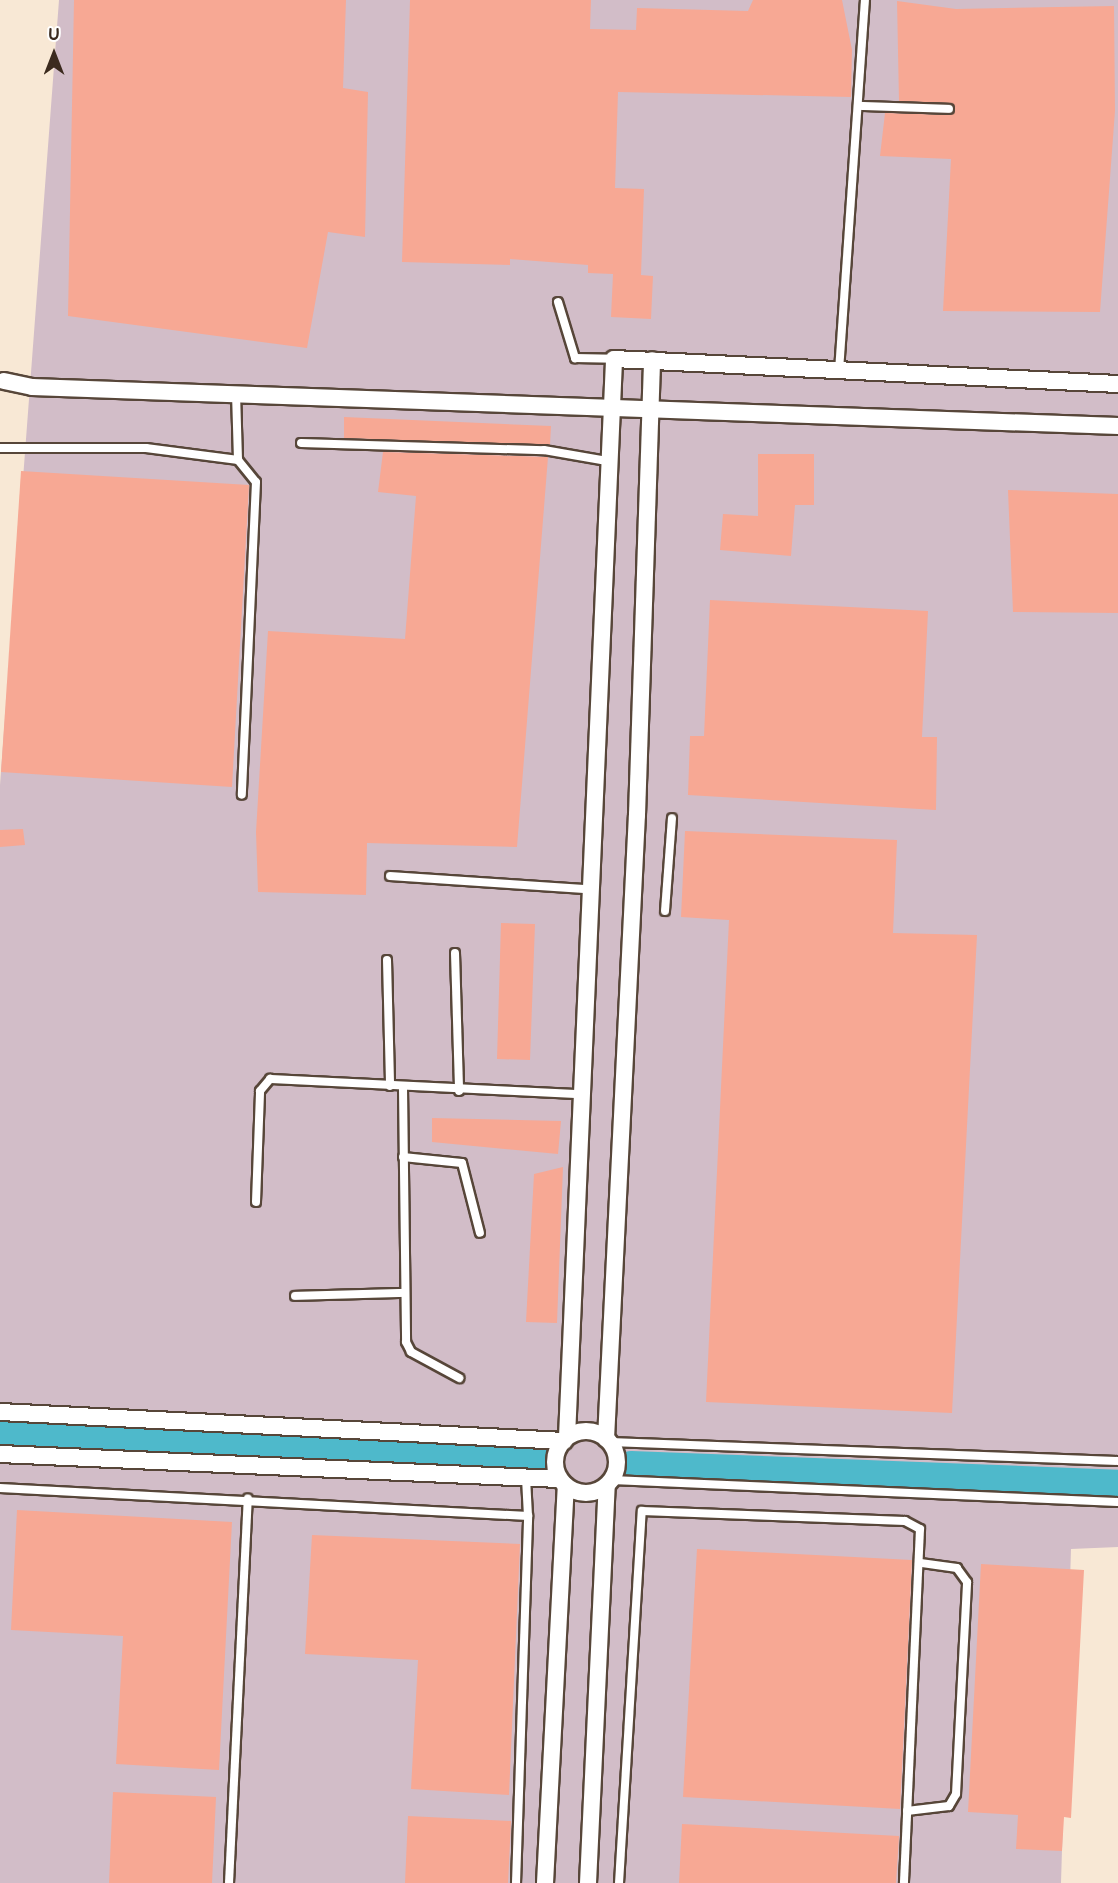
<!DOCTYPE html>
<html>
<head>
<meta charset="utf-8">
<style>
	body { margin:0 }
	#map { position:relative; width:1118px; height:1883px; overflow:hidden; background:#f8e8d5; font-family:"Balsamiq Sans",sans-serif }
	div>[style] { position:absolute }
	[style*='--x'] { left:calc(var(--x)*1px); top:calc(var(--y)*1px); width:calc(var(--w)*1px); rotate:calc(var(--a)*1deg) }
	.industrial>* { inset:0; background:#d2bdc8 }
	.river>* { height:30px; margin:-15px; padding:0 15px; transform-origin:15px; border-radius:15px; background:#4eb9cb }
	.building>* { inset:0; background:#f7a894 }
	.roads { filter:drop-shadow(2px 0 #574639) drop-shadow(-2px 0 #574639) drop-shadow(0 2px #574639) drop-shadow(0 -2px #574639) }
	.service>* { height:8px; margin:-4px; padding:0 4px; transform-origin:4px; border-radius:4px; background:#fff }
	.minor>* { height:16px; margin:-8px; padding:0 8px; transform-origin:8px; border-radius:8px; background:#fff }
	.minor>.ring { margin:-8px; padding:0; box-sizing:content-box; background:none; border:16px solid #fff; border-radius:50% }
	span { translate:-50% -50%; white-space:nowrap; text-align:center; line-height:1.15; -webkit-text-stroke:4.5px #fff; paint-order:stroke }
	.north { position:absolute; left:24px; top:24px; width:60px; height:60px; -webkit-text-stroke:4px #fff; paint-order:stroke; rotate:0deg; font-size:16px; font-weight:700; line-height:24px; text-align:center; color:#3b2a1e }
	.north::after { content:''; display:block; margin:auto; width:21px; height:27px; background:#3b2a1e; clip-path:polygon(50% 0,100% 100%,50% 72%,0 100%) }
</style>
</head>
<body>
<div id="map">
	<div class="industrial">
		<i style="clip-path:polygon(59px 0,1118px 0,1118px 1547px,1071px 1549px,1061px 1883px,0 1883px,0 785px)"></i>
	</div>
	<div class="river">
		<i style="--x:0;--y:1434;--w:546;--a:2.41"></i>
		<i style="--x:631;--y:1466;--w:487;--a:2.2"></i>
	</div>
	<div class="building">
		<i style="clip-path:polygon(74px 0,346px 0,343px 88px,368px 92px,365px 237px,328px 232px,307px 348px,68px 316px)"></i>
		<i style="clip-path:polygon(410px 0,591px 0,590px 29px,636px 30px,637px 8px,748px 11px,753px 0,842px 0,852px 50px,851px 97px,618px 92px,615px 188px,644px 189px,641px 275px,653px 276px,651px 319px,611px 317px,613px 274px,588px 273px,588px 265px,510px 259px,510px 265px,402px 262px)"></i>
		<i style="clip-path:polygon(897px 1px,956px 9px,1114px 6px,1115px 111px,1100px 312px,943px 311px,951px 159px,880px 156px,885px 113px,949px 115px,955px 109px,949px 103px,899px 101px)"></i>
		<i style="clip-path:polygon(344px 417px,551px 426px,550px 445px,344px 438px)"></i>
		<i style="clip-path:polygon(383px 452px,548px 457px,517px 847px,367px 843px,366px 895px,258px 892px,256px 832px,268px 631px,405px 639px,416px 496px,378px 492px)"></i>
		<i style="clip-path:polygon(758px 454px,814px 454px,814px 505px,795px 505px,791px 556px,720px 550px,723px 514px,758px 516px)"></i>
		<i style="clip-path:polygon(21px 471px,249px 485px,232px 787px,1px 772px)"></i>
		<i style="clip-path:polygon(1008px 490px,1118px 494px,1118px 613px,1013px 612px)"></i>
		<i style="clip-path:polygon(710px 600px,928px 611px,922px 737px,937px 737px,936px 810px,688px 795px,690px 736px,704px 736px)"></i>
		<i style="clip-path:polygon(23px 829px,25px 845px,0 847px,0 830px)"></i>
		<i style="clip-path:polygon(685px 831px,897px 840px,893px 933px,977px 935px,952px 1413px,706px 1402px,729px 920px,681px 917px)"></i>
		<i style="clip-path:polygon(501px 923px,535px 924px,530px 1060px,497px 1059px)"></i>
		<i style="clip-path:polygon(432px 1118px,561px 1121px,558px 1154px,432px 1142px)"></i>
		<i style="clip-path:polygon(563px 1167px,557px 1323px,526px 1322px,534px 1174px)"></i>
		<i style="clip-path:polygon(17px 1510px,232px 1522px,219px 1770px,116px 1764px,123px 1636px,11px 1630px)"></i>
		<i style="clip-path:polygon(312px 1535px,520px 1544px,509px 1795px,411px 1789px,418px 1660px,305px 1654px)"></i>
		<i style="clip-path:polygon(697px 1549px,912px 1560px,900px 1809px,683px 1797px)"></i>
		<i style="clip-path:polygon(981px 1564px,1084px 1570px,1071px 1818px,1064px 1817px,1062px 1851px,1016px 1849px,1018px 1815px,968px 1812px)"></i>
		<i style="clip-path:polygon(113px 1792px,216px 1797px,212px 1883px,109px 1883px)"></i>
		<i style="clip-path:polygon(408px 1816px,511px 1821px,508px 1883px,405px 1883px)"></i>
		<i style="clip-path:polygon(682px 1824px,899px 1836px,896px 1883px,679px 1883px)"></i>
	</div>
	<div class="roads">
		<div class="service">
			<i style="--x:860;--y:106;--w:89;--a:1.9"></i>
			<i style="--x:558;--y:302;--w:59;--a:73.1"></i>
			<i style="--x:575;--y:358;--w:39;--a:1"></i>
			<i style="--x:839;--y:371;--w:372;--a:-86"></i>
			<i style="--x:301;--y:443;--w:243;--a:1.7"></i>
			<i style="--x:544;--y:450;--w:64;--a:9.9"></i>
			<i style="--x:0;--y:448;--w:146;--a:0"></i>
			<i style="--x:146;--y:448;--w:93;--a:7.4"></i>
			<i style="--x:238;--y:460;--w:67;--a:-91.7"></i>
			<i style="--x:238;--y:460;--w:28;--a:51"></i>
			<i style="--x:256;--y:482;--w:313;--a:92.6"></i>
			<i style="--x:390;--y:876;--w:198;--a:3.8"></i>
			<i style="--x:665;--y:911;--w:93;--a:-85.7"></i>
			<i style="--x:455;--y:953;--w:138;--a:88.3"></i>
			<i style="--x:387;--y:960;--w:126;--a:88.6"></i>
			<i style="--x:403;--y:1088;--w:254;--a:89.3"></i>
			<i style="--x:406;--y:1342;--w:11;--a:63"></i>
			<i style="--x:411;--y:1352;--w:55;--a:28.4"></i>
			<i style="--x:403;--y:1157;--w:59;--a:5.8"></i>
			<i style="--x:462;--y:1163;--w:72;--a:75.6"></i>
			<i style="--x:256;--y:1202;--w:111;--a:-87.9"></i>
			<i style="--x:260;--y:1091;--w:16;--a:-50"></i>
			<i style="--x:270;--y:1079;--w:312;--a:2.8"></i>
			<i style="--x:295;--y:1296;--w:109;--a:-1.6"></i>
			<i style="--x:610;--y:1442;--w:508;--a:2.14"></i>
			<i style="--x:612;--y:1480;--w:506;--a:2.49"></i>
			<i style="--x:0;--y:1488;--w:529;--a:3.04"></i>
			<i style="--x:528;--y:1516;--w:39;--a:-93"></i>
			<i style="--x:907;--y:1811;--w:42;--a:-6.8"></i>
			<i style="--x:949;--y:1806;--w:14;--a:-60"></i>
			<i style="--x:956;--y:1794;--w:212;--a:-87"></i>
			<i style="--x:967;--y:1582;--w:17;--a:-126"></i>
			<i style="--x:957;--y:1568;--w:37;--a:-172"></i>
			<i style="--x:229;--y:1883;--w:385;--a:-87.2"></i>
			<i style="--x:516;--y:1883;--w:367;--a:-88.1"></i>
			<i style="--x:619;--y:1883;--w:373;--a:-86.5"></i>
			<i style="--x:642;--y:1511;--w:263;--a:2.2"></i>
			<i style="--x:905;--y:1521;--w:17;--a:28"></i>
			<i style="--x:920;--y:1529;--w:354;--a:92.6"></i>
		</div>
		<div class="minor">
			<i style="--x:4;--y:381;--w:29;--a:12"></i>
			<i style="--x:32;--y:387;--w:1087;--a:2.06"></i>
			<i style="--x:0;--y:1412;--w:565;--a:2.94"></i>
			<i class="ring" style="left:555px;top:1431px;width:46px;height:46px"></i>
			<i style="--x:567;--y:1437;--w:1079;--a:-87.5"></i>
			<i style="--x:614;--y:359;--w:505;--a:2.84"></i>
			<i style="--x:606;--y:1439;--w:625;--a:-87.16"></i>
			<i style="--x:637;--y:815;--w:455;--a:-88.1"></i>
			<i style="--x:0;--y:1454;--w:560;--a:2.56"></i>
			<i style="--x:545;--y:1883;--w:398;--a:-87"></i>
			<i style="--x:588;--y:1883;--w:397;--a:-87.3"></i>
		</div>
	</div>
	<div class="north">U</div>
</div>
</body>
</html>
